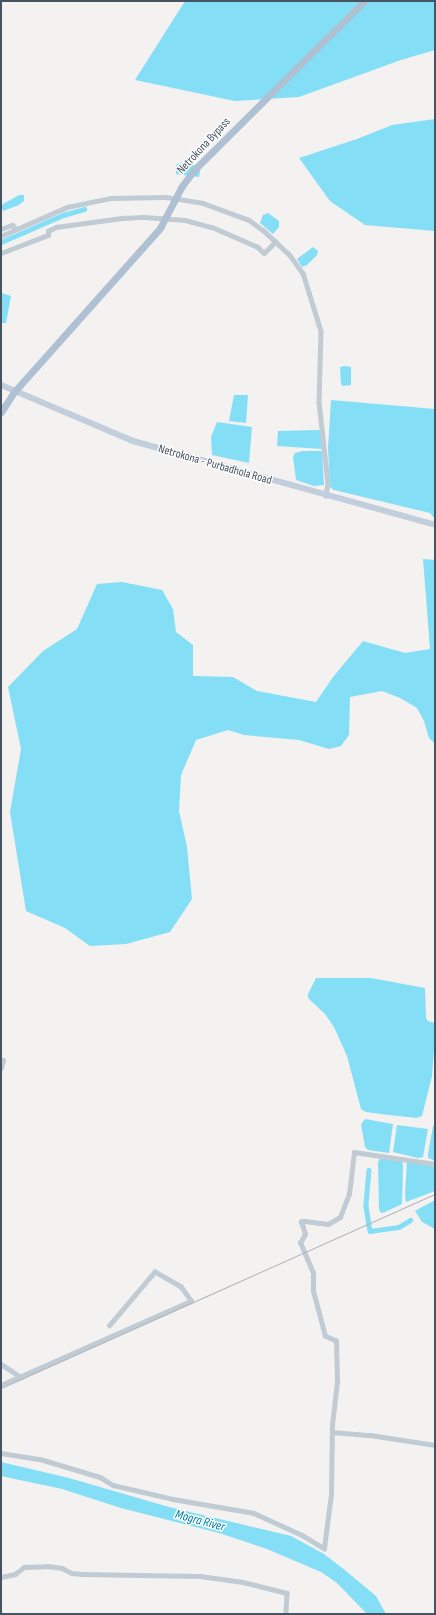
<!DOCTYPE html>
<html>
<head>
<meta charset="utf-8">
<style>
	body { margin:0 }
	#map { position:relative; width:436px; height:1615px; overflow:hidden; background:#f4f1f1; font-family:"Sofia Sans Condensed",sans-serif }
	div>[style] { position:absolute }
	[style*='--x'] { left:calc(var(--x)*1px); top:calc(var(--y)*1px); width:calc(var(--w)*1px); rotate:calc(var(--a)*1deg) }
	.water>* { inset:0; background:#84dff6 }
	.canal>* { height:4.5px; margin:-2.25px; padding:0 2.25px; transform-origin:2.25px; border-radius:2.25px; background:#84dff6 }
	.street>* { height:4.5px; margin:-2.25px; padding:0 2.25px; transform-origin:2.25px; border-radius:2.25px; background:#c0cbd4 }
	.secondary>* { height:6px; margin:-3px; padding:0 3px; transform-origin:3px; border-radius:3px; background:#c2cedc }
	.primary>* { height:7px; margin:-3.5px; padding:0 3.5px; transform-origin:3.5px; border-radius:3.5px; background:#aec0d2 }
	.rail>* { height:1px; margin:-0.5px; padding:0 0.5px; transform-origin:0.5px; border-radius:0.5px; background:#b2b6bc }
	span { translate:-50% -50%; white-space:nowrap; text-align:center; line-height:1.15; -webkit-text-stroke:3px #fff; paint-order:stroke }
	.street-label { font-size:12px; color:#465461 }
	.water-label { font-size:13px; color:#0380a1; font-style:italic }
	.frame { position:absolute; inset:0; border:2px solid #465461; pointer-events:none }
</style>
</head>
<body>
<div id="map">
	<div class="water">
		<i style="clip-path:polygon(185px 1px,435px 1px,435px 50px,401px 60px,299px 97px,235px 101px,135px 80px)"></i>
		<i style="clip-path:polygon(435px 119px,435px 231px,365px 225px,330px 201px,299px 158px,357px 139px,392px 125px)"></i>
		<i style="clip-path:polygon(179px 163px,201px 166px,199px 177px,176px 174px,176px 165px)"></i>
		<i style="clip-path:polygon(19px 195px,24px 195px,24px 201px,19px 205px,3px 211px,1px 207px,3px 204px)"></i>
		<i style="clip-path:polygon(268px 213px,279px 221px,279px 227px,273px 234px,260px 223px,263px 215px)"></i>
		<i style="clip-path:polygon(313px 247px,318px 251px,317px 255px,307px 265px,302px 267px,297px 259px)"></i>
		<i style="clip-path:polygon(2px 293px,11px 296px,6px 323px,1px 323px)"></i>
		<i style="clip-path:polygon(345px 366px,351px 367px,351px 385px,343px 386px,341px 384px,340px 367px)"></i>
		<i style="clip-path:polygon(234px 395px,248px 395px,246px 423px,229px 421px)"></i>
		<i style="clip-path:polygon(331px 400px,435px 409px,435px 519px,430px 513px,334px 490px,330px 487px,328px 448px)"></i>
		<i style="clip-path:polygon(217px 422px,252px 427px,249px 463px,212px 455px,211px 437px)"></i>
		<i style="clip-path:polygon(320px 430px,322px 449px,277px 446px,278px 431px)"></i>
		<i style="clip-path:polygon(303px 451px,322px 451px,324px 485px,314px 486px,296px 480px,293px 457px,295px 453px)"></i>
		<i style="clip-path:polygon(423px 559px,435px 560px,435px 744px,429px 738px,424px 721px,417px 708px,400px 698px,382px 691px,350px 697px,349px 735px,341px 746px,329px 749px,299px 740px,244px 735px,228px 730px,196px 740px,181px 775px,179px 811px,187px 847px,192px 899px,170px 932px,126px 944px,90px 946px,65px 928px,26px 911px,10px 812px,21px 749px,8px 687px,43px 651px,77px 629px,97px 584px,122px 582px,162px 590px,173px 609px,176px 632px,193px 645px,193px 676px,233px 677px,257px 691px,316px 702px,333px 677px,363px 641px,405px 653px,430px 649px)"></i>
		<i style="clip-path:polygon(316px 978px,371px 978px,425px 988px,426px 1018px,428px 1021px,435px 1023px,435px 1038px,432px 1076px,422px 1116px,417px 1118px,389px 1115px,366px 1112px,361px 1109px,347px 1056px,334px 1027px,325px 1014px,308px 998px,308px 994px)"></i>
		<i style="clip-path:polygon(365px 1119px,393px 1124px,389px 1153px,368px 1150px,365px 1147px,361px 1124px)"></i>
		<i style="clip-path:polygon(435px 1124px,435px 1161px,428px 1158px,428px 1154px,433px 1126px)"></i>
		<i style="clip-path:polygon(397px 1125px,428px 1129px,423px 1157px,418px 1158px,393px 1152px)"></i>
		<i style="clip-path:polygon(381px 1157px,402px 1160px,403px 1166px,402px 1204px,383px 1213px,380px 1212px,379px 1209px,378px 1162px)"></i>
		<i style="clip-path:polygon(407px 1161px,435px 1167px,435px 1191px,406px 1202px,405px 1195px)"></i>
		<i style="clip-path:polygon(435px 1200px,435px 1229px,422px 1222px,415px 1211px)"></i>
		<i style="clip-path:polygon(1px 1462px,69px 1478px,169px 1507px,291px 1536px,324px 1554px,346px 1571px,376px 1596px,386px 1614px,367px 1614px,337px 1583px,321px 1572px,267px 1549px,219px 1533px,121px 1508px,62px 1489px,1px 1476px)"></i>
	</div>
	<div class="canal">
		<i style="--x:1;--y:242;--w:68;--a:-23.5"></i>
		<i style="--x:63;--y:215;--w:22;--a:-16"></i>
		<i style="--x:369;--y:1170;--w:36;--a:95"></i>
		<i style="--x:366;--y:1206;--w:25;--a:81"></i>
		<i style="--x:370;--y:1231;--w:29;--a:-8"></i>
		<i style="--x:399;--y:1227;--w:13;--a:-32"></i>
	</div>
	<div class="street">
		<i style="--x:1;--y:229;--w:12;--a:-20"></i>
		<i style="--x:12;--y:225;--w:6;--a:39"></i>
		<i style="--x:1;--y:236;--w:72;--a:-23.7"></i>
		<i style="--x:67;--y:207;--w:45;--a:-11.6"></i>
		<i style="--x:111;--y:198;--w:55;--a:-1"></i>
		<i style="--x:166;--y:197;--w:37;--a:9"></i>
		<i style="--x:203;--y:203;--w:49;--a:20.3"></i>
		<i style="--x:249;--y:220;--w:17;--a:36"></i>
		<i style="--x:263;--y:230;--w:35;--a:43"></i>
		<i style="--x:289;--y:254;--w:24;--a:54"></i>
		<i style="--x:303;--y:273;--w:61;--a:72.8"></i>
		<i style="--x:321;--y:331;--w:71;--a:91.6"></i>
		<i style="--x:319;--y:402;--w:81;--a:83.7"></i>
		<i style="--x:328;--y:483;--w:13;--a:99"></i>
		<i style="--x:1;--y:253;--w:50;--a:-21"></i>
		<i style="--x:48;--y:235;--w:4;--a:-90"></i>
		<i style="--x:48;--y:231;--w:9;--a:-27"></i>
		<i style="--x:56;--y:227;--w:68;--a:-7.7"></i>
		<i style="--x:123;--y:218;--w:21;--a:-3"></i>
		<i style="--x:144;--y:217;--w:41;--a:4.2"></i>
		<i style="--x:185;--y:220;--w:28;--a:15"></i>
		<i style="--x:212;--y:227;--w:50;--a:23.5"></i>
		<i style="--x:258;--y:247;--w:8;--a:45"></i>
		<i style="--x:264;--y:253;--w:16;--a:-45"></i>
		<i style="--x:1;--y:1068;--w:8;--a:-76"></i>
		<i style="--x:1;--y:1364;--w:24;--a:33"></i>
		<i style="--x:1;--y:1385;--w:208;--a:-23.9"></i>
		<i style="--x:191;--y:1301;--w:17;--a:-126"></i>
		<i style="--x:181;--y:1287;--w:30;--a:-150"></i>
		<i style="--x:155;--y:1272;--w:70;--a:130.3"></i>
		<i style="--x:332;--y:1432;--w:38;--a:5"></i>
		<i style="--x:370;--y:1435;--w:66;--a:8.7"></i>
		<i style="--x:1;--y:1453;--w:39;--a:9"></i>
		<i style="--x:40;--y:1459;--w:63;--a:16.7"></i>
		<i style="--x:100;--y:1477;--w:15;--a:32"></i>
		<i style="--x:113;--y:1485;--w:62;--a:13.1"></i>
		<i style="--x:173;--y:1499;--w:82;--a:9.8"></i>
		<i style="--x:254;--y:1513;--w:53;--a:24.6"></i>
		<i style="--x:302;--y:1535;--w:26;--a:31"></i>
		<i style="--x:324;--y:1548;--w:54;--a:-82.6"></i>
		<i style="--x:331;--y:1494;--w:69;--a:-89.2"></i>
		<i style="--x:332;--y:1425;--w:43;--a:-83.4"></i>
		<i style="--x:337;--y:1382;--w:41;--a:-91.4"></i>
		<i style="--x:336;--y:1341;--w:12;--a:-156"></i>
		<i style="--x:325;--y:1336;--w:47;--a:-104.9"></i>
		<i style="--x:313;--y:1291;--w:18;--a:-90"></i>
		<i style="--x:313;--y:1273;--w:33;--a:-113"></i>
		<i style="--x:300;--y:1243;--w:10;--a:-61"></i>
		<i style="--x:305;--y:1234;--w:13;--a:-108"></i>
		<i style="--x:301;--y:1222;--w:3;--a:-18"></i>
		<i style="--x:304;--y:1221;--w:24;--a:7"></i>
		<i style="--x:328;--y:1224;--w:14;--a:-30"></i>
		<i style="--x:340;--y:1217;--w:25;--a:-69"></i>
		<i style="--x:349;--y:1194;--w:42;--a:-83.2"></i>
		<i style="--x:354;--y:1152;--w:82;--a:8.4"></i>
		<i style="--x:1;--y:1577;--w:14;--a:-12"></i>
		<i style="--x:15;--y:1574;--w:11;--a:-38"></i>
		<i style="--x:24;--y:1567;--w:24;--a:-2"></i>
		<i style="--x:48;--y:1566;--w:14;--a:8"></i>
		<i style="--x:62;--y:1568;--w:11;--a:27"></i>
		<i style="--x:72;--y:1573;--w:9;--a:6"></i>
		<i style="--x:81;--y:1574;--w:119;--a:1"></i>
		<i style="--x:200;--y:1576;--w:43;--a:7.9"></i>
		<i style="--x:243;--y:1582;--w:45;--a:14"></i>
		<i style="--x:287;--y:1593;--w:21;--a:93"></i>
	</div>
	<div class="secondary">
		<i style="--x:1;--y:385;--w:143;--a:23"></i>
		<i style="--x:133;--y:441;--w:313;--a:15.5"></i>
	</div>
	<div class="primary">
		<i style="--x:1;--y:412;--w:24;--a:-57"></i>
		<i style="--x:14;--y:392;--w:220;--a:-48.3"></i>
		<i style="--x:160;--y:228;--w:47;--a:-62.4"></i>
		<i style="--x:182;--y:186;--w:20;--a:-53"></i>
		<i style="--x:194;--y:170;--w:240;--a:-44.8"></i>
	</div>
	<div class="rail">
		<i style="--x:1;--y:1388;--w:475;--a:-24.1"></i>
	</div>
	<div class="street-label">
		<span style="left:204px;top:146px;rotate:-47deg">Netrokona Bypass</span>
		<span style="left:215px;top:465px;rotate:16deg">Netrokona - Purbadhola Road</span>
	</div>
	<div class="water-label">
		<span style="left:200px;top:1521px;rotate:15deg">Mogra River</span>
	</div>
	<div class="frame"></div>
</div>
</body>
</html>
